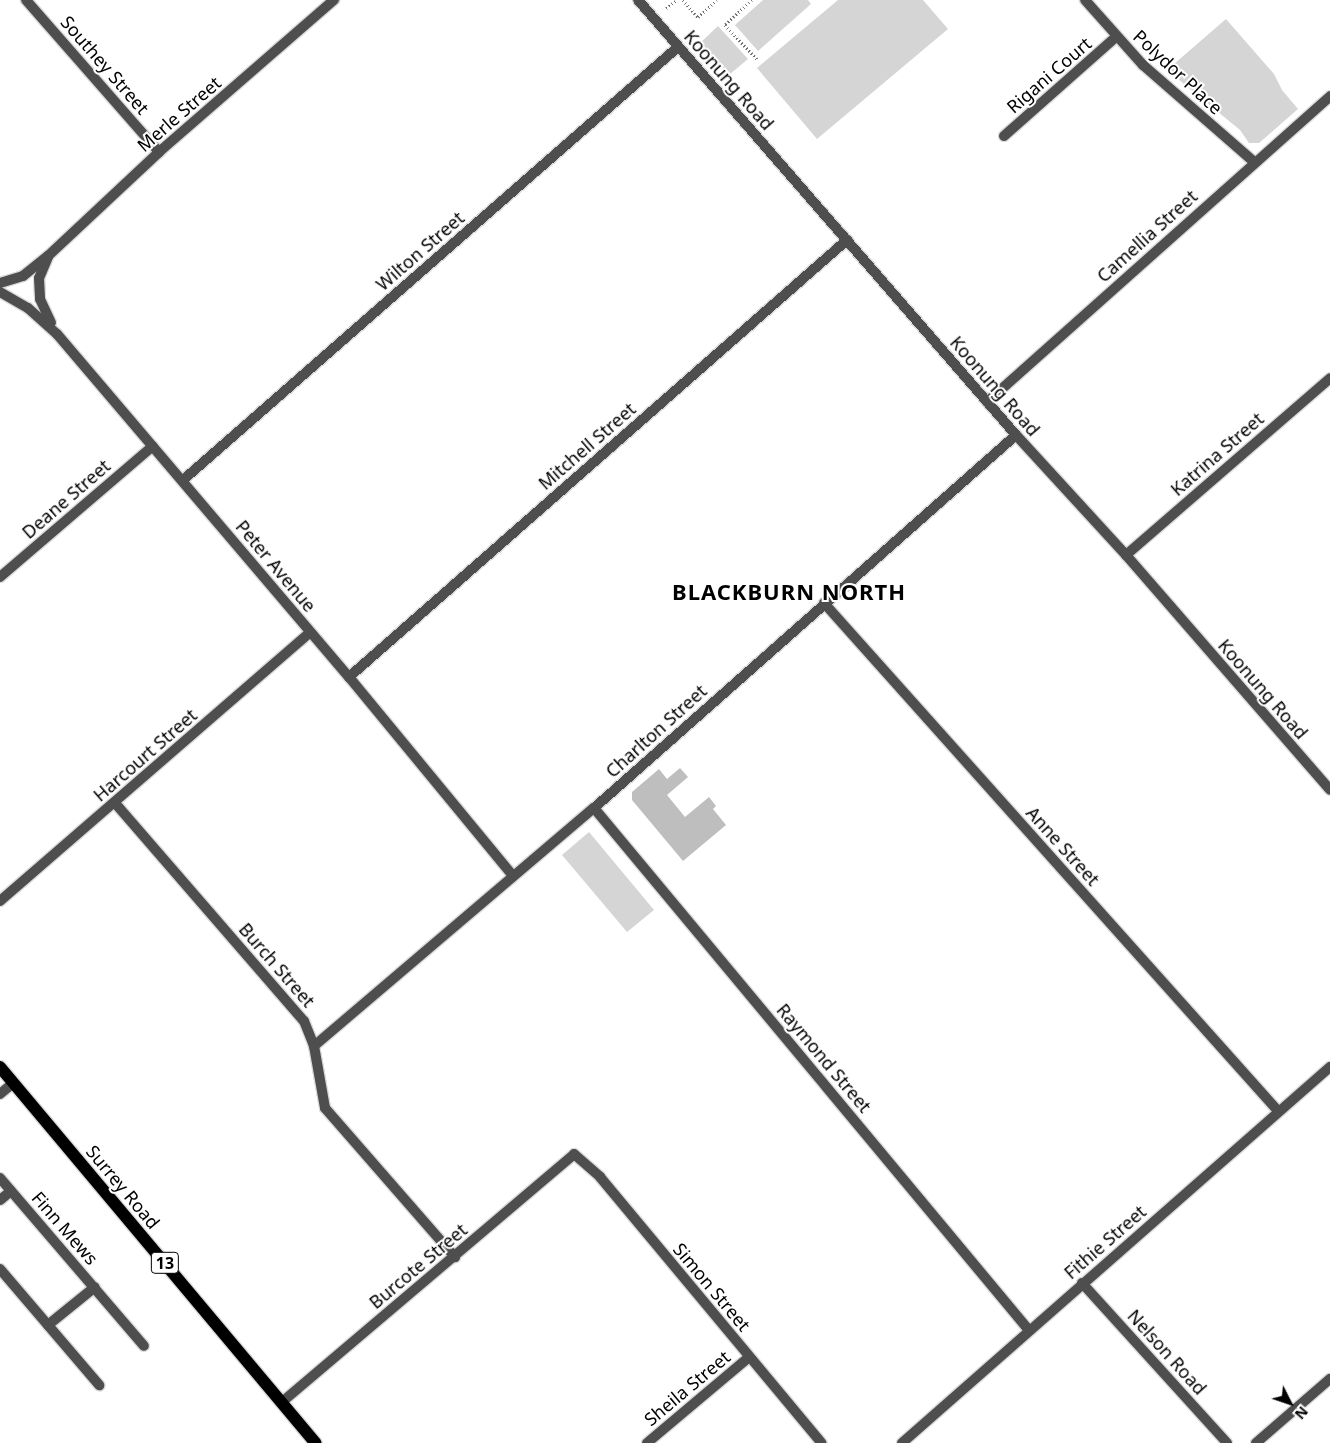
<!DOCTYPE html>
<html>
<head>
<meta charset="utf-8">
<style>
	body { margin:0 }
	#map { position:relative; width:1330px; height:1443px; overflow:hidden; background:#fff; font-family:"Noto Sans",sans-serif }
	div>[style] { position:absolute }
	[style*='--x'] { left:calc(var(--x)*1px); top:calc(var(--y)*1px); width:calc(var(--w)*1px); rotate:calc(var(--a)*1deg) }
	.green>* { inset:0; background:#d5d5d5 }
	.building>* { inset:0; background:#bebebe }
	.path>* { height:2.5px; margin-top:-1.25px; transform-origin:0; background:repeating-linear-gradient(90deg,#707070 0 1px,transparent 0 3.5px) }
	.roads { filter:drop-shadow(1px 0 #dbdbdb) drop-shadow(-1px 0 #dbdbdb) drop-shadow(0 1px #dbdbdb) drop-shadow(0 -1px #dbdbdb) }
	.minor>* { height:10px; margin:-5px; padding:0 5px; transform-origin:5px; border-radius:5px; background:#4e4e4e }
	.tertiary>* { height:10px; margin:-5px; padding:0 5px; transform-origin:5px; border-radius:5px; background:#4e4e4e }
	.primary>* { height:12px; margin:-6px; padding:0 6px; transform-origin:6px; border-radius:6px; background:#000 }
	span { translate:-50% -50%; white-space:nowrap; text-align:center; line-height:1.15; -webkit-text-stroke:4px #fff; paint-order:stroke }
	.shield-label span { padding:1px 4px; background:#fff; border:1px solid; border-radius:4px; -webkit-text-stroke-width:0 }
	.shield-label { font-size:16px; color:#000; font-weight:700 }
	.street-label { font-size:18px; color:#000 }
	.district-label { font-size:22px; color:#000; font-weight:700; letter-spacing:1px }
	.north { position:absolute; left:1265px; top:1378px; width:50px; height:50px; -webkit-text-stroke:4px #fff; paint-order:stroke; rotate:131deg; font-size:14px; font-weight:700; line-height:20px; text-align:center; color:#000 }
	.north::after { content:''; display:block; margin:auto; width:18px; height:22px; background:#000; clip-path:polygon(50% 0,100% 100%,50% 72%,0 100%) }
</style>
</head>
<body>
<div id="map">
	<div class="green">
		<i style="clip-path:polygon(763px 0,808px 0,811px 4px,758px 51px,735px 25px)"></i>
		<i style="clip-path:polygon(838px 0,923px 0,948px 29px,817px 139px,757px 68px)"></i>
		<i style="clip-path:polygon(1226px 19px,1274px 74px,1282px 90px,1298px 109px,1259px 143px,1249px 143px,1240px 130px,1167px 70px)"></i>
		<i style="clip-path:polygon(718px 26px,748px 59px,729px 75px,700px 43px)"></i>
		<i style="clip-path:polygon(589px 832px,654px 910px,627px 932px,562px 855px)"></i>
	</div>
	<div class="building">
		<i style="clip-path:polygon(680px 768px,688px 777px,667px 795px,685px 817px,709px 797px,716px 806px,713px 809px,726px 825px,683px 861px,632px 800px,632px 792px,659px 769px,667px 779px)"></i>
	</div>
	<div class="path">
		<i style="--x:683;--y:0;--w:23;--a:49"></i>
		<i style="--x:698;--y:17;--w:25;--a:-42"></i>
		<i style="--x:752;--y:0;--w:37;--a:137"></i>
		<i style="--x:725;--y:25;--w:47;--a:46.7"></i>
		<i style="--x:666;--y:8;--w:14;--a:-36"></i>
	</div>
	<div class="roads">
		<div class="minor">
			<i style="--x:26;--y:0;--w:202;--a:48.8"></i>
			<i style="--x:1085;--y:0;--w:87;--a:48.3"></i>
			<i style="--x:1143;--y:65;--w:147;--a:41.1"></i>
			<i style="--x:1004;--y:136;--w:149;--a:-41.5"></i>
			<i style="--x:48;--y:257;--w:23;--a:113"></i>
			<i style="--x:39;--y:278;--w:21;--a:87"></i>
			<i style="--x:40;--y:299;--w:26;--a:65"></i>
			<i style="--x:0;--y:283;--w:24;--a:-17"></i>
			<i style="--x:23;--y:276;--w:32;--a:-39"></i>
			<i style="--x:48;--y:256;--w:152;--a:-43.1"></i>
			<i style="--x:159;--y:152;--w:232;--a:-41"></i>
			<i style="--x:0;--y:292;--w:32;--a:30"></i>
			<i style="--x:28;--y:308;--w:39;--a:42"></i>
			<i style="--x:57;--y:334;--w:450;--a:49.6"></i>
			<i style="--x:349;--y:677;--w:258;--a:50.5"></i>
			<i style="--x:987;--y:402;--w:460;--a:-41.7"></i>
			<i style="--x:183;--y:480;--w:658;--a:-41.18"></i>
			<i style="--x:1126;--y:555;--w:311;--a:49"></i>
			<i style="--x:0;--y:577;--w:201;--a:-40.6"></i>
			<i style="--x:824;--y:603;--w:681;--a:48.21"></i>
			<i style="--x:349;--y:677;--w:663;--a:-41.27"></i>
			<i style="--x:115;--y:803;--w:289;--a:49.1"></i>
			<i style="--x:304;--y:1021;--w:27;--a:68"></i>
			<i style="--x:314;--y:1046;--w:63;--a:79.9"></i>
			<i style="--x:325;--y:1108;--w:198;--a:48.9"></i>
			<i style="--x:594;--y:808;--w:678;--a:50.21"></i>
			<i style="--x:0;--y:901;--w:410;--a:-40.9"></i>
			<i style="--x:314;--y:1046;--w:367;--a:-40.4"></i>
			<i style="--x:594;--y:808;--w:563;--a:-41.47"></i>
			<i style="--x:0;--y:1178;--w:221;--a:49.4"></i>
			<i style="--x:0;--y:1200;--w:14;--a:-39"></i>
			<i style="--x:0;--y:1269;--w:153;--a:49.5"></i>
			<i style="--x:1082;--y:1283;--w:216;--a:47.8"></i>
			<i style="--x:48;--y:1325;--w:60;--a:-39"></i>
			<i style="--x:282;--y:1402;--w:383;--a:-40.3"></i>
			<i style="--x:574;--y:1154;--w:35;--a:41"></i>
			<i style="--x:600;--y:1177;--w:346;--a:50.2"></i>
			<i style="--x:647;--y:1443;--w:133;--a:-40.1"></i>
			<i style="--x:902;--y:1443;--w:570;--a:-41.3"></i>
			<i style="--x:1256;--y:1443;--w:98;--a:-40.9"></i>
		</div>
		<div class="tertiary">
			<i style="--x:638;--y:0;--w:576;--a:49.01"></i>
			<i style="--x:1016;--y:435;--w:163;--a:47.5"></i>
			<i style="--x:1126;--y:555;--w:270;--a:-40.9"></i>
			<i style="--x:0;--y:1094;--w:17;--a:-40"></i>
		</div>
		<div class="primary">
			<i style="--x:0;--y:1067;--w:491;--a:50"></i>
		</div>
	</div>
	<div class="shield-label">
		<span style="left:165px;top:1263px">13</span>
	</div>
	<div class="street-label">
		<span style="left:105px;top:65px;rotate:49deg">Southey Street</span>
		<span style="left:1178px;top:72px;rotate:43deg">Polydor Place</span>
		<span style="left:1049px;top:75px;rotate:-41deg">Rigani Court</span>
		<span style="left:729px;top:80px;rotate:49deg">Koonung Road</span>
		<span style="left:179px;top:114px;rotate:-41deg">Merle Street</span>
		<span style="left:1147px;top:236px;rotate:-42deg">Camellia Street</span>
		<span style="left:420px;top:251px;rotate:-41deg">Wilton Street</span>
		<span style="left:995px;top:386px;rotate:49deg">Koonung Road</span>
		<span style="left:587px;top:446px;rotate:-41deg">Mitchell Street</span>
		<span style="left:1217px;top:454px;rotate:-41deg">Katrina Street</span>
		<span style="left:66px;top:499px;rotate:-41deg">Deane Street</span>
		<span style="left:276px;top:566px;rotate:50deg">Peter Avenue</span>
		<span style="left:1263px;top:689px;rotate:49deg">Koonung Road</span>
		<span style="left:656px;top:731px;rotate:-42deg">Charlton Street</span>
		<span style="left:145px;top:755px;rotate:-41deg">Harcourt Street</span>
		<span style="left:1063px;top:846px;rotate:48deg">Anne Street</span>
		<span style="left:277px;top:965px;rotate:49deg">Burch Street</span>
		<span style="left:824px;top:1058px;rotate:50deg">Raymond Street</span>
		<span style="left:123px;top:1187px;rotate:50deg">Surrey Road</span>
		<span style="left:65px;top:1228px;rotate:49deg">Finn Mews</span>
		<span style="left:1105px;top:1242px;rotate:-41deg">Fithie Street</span>
		<span style="left:418px;top:1266px;rotate:-40deg">Burcote Street</span>
		<span style="left:712px;top:1287px;rotate:50deg">Simon Street</span>
		<span style="left:1167px;top:1352px;rotate:48deg">Nelson Road</span>
		<span style="left:687px;top:1388px;rotate:-40deg">Sheila Street</span>
	</div>
	<div class="district-label">
		<span style="left:789px;top:592px">BLACKBURN NORTH</span>
	</div>
	<div class="north">N</div>
</div>
</body>
</html>
